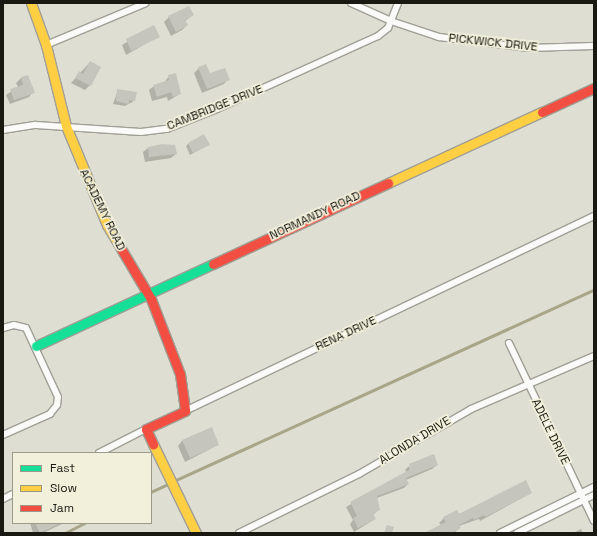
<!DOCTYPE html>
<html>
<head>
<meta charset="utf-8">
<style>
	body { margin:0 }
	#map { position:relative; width:597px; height:536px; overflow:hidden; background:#dfded3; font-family:"Space Grotesk",sans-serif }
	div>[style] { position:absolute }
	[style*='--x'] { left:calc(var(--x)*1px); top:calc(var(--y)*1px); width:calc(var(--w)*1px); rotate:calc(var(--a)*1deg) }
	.shadow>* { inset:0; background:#0003 }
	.stream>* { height:2.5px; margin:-1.25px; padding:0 1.25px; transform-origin:1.25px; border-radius:1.25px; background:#a8a588 }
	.building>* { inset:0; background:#c6c5bd }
	.roads { filter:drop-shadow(1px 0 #a09f96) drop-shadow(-1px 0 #a09f96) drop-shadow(0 1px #a09f96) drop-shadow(0 -1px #a09f96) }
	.street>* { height:6px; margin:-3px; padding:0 3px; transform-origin:3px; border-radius:3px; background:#fafaf8 }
	.fast>* { height:9px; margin:-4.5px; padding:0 4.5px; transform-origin:4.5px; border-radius:4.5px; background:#16e098 }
	.slow>* { height:9px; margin:-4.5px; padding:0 4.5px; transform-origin:4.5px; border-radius:4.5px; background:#ffcf43 }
	.jam>* { height:9px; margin:-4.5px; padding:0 4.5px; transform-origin:4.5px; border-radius:4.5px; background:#f24e42 }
	span { translate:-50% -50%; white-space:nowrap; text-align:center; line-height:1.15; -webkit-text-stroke:3.5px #f2f0db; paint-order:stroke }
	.street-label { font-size:12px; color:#191811 }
	.frame { position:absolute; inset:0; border:4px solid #191811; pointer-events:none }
	.legend { position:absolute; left:12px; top:452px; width:140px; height:72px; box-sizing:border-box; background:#f2f0db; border:1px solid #9b9a8a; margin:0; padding:5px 7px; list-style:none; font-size:12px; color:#191811 }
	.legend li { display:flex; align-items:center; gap:8px; height:20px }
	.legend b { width:20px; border:1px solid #9b9a8a }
</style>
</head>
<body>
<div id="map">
	<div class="shadow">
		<i style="clip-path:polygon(193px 15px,185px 21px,187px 25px,182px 30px,171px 36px,164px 22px,169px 17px)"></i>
		<i style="clip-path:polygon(154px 26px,159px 36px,126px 55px,122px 45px)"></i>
		<i style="clip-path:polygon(90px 62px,90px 85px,85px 90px,71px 83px)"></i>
		<i style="clip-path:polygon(199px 68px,209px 74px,228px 79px,224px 84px,202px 93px,194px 73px)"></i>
		<i style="clip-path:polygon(28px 76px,33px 92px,29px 97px,10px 104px,6px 95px,18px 87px,16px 83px,21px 78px)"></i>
		<i style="clip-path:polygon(169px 76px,180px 94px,168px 101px,167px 97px,152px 101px,149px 90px,154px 86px,164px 83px)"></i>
		<i style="clip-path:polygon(118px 90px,134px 101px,125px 106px,113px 104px)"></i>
		<i style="clip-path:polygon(188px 144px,208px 145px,190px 155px,186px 146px)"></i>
		<i style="clip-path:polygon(174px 146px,176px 154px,171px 158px,145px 162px,143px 152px,148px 148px)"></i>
		<i style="clip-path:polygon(182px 441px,218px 445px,185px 462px,178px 446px)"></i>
		<i style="clip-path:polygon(410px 465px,437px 465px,432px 469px,406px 480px,408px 484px,404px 488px,377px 498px,378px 510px,373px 515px,375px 519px,354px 532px,350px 524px,353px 520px,346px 507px,407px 473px,405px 470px,409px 466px,412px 474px)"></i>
		<i style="clip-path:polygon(531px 493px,480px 521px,479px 519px,459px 526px,455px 533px,426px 533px,441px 525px,439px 523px,444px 518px)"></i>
		<i style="clip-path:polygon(30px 523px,64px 523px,43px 533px,33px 533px)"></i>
		<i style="clip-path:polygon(581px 529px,583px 533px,573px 533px)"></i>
	</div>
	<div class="stream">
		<i style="--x:174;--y:481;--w:461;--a:-24.5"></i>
		<i style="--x:151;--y:492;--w:21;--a:-25"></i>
		<i style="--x:65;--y:533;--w:22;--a:-27"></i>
	</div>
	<div class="building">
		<i style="clip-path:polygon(189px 6px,194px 15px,185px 20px,188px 25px,176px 32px,168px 16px)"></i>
		<i style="clip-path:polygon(154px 25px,160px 37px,131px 51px,126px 39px)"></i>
		<i style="clip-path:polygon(90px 61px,101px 67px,91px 86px,75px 78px,79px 71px,83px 74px)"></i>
		<i style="clip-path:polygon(206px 64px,210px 73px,225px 68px,230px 80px,207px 89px,198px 67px)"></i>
		<i style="clip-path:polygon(176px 73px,181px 94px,173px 97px,171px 92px,157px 97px,153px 85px,169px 80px,168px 75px)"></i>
		<i style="clip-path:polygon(28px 75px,35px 93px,14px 100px,10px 89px,23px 85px,21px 77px)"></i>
		<i style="clip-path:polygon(117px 89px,137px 92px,135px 101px,129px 100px,129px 104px,116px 101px)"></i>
		<i style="clip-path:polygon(204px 134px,210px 145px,193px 153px,188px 143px)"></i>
		<i style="clip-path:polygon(162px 144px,175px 145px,177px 154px,149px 157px,148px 147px)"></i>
		<i style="clip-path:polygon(212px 427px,219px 445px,190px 458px,182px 440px)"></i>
		<i style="clip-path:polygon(434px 454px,438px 465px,406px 478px,409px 484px,377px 496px,380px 510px,373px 514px,376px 519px,358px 528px,353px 518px,357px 516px,350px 502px,411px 469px,409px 464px)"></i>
		<i style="clip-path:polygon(526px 480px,532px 493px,485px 517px,484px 515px,474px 520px,473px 518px,459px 525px,461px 528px,452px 533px,424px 533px,446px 522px,443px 517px,457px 510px,459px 514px)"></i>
		<i style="clip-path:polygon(35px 523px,61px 523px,40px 533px)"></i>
		<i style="clip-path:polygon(387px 525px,394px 527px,392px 533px,384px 533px)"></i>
	</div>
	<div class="roads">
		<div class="street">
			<i style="--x:351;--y:3;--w:44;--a:24.2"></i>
			<i style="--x:391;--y:21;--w:51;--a:18.4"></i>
			<i style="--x:439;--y:37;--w:90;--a:7"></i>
			<i style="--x:528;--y:48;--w:66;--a:-1.7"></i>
			<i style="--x:46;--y:45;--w:108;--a:-22.8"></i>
			<i style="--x:3;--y:130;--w:33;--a:-9"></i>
			<i style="--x:36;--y:125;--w:105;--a:3.8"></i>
			<i style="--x:141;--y:132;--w:26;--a:-7"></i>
			<i style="--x:167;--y:129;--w:54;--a:-21.8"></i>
			<i style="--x:217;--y:109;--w:177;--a:-24.4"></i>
			<i style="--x:378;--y:36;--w:13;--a:-39"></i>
			<i style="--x:388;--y:28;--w:27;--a:-68"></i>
			<i style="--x:3;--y:328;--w:11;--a:-15"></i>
			<i style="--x:14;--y:325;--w:12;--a:14"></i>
			<i style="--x:26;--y:328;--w:76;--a:65.1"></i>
			<i style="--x:58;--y:397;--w:8;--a:97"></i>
			<i style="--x:57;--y:405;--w:11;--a:128"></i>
			<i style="--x:50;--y:414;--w:51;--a:155.9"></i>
			<i style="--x:509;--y:343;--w:197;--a:64.5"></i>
			<i style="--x:185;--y:411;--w:453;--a:-25.5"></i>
			<i style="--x:99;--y:453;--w:53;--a:-27.1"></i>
			<i style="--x:3;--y:499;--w:11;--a:-27"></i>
			<i style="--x:239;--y:533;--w:134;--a:-26.2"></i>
			<i style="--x:359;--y:474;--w:129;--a:-30.1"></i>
			<i style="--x:471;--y:409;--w:134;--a:-23.3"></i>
			<i style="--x:500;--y:533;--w:105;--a:-26.1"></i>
			<i style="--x:517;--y:533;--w:86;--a:-26.3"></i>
		</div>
		<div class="fast">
			<i style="--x:36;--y:346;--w:195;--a:-24.9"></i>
		</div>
		<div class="slow">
			<i style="--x:31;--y:3;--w:45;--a:70.3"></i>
			<i style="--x:46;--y:45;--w:83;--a:76.1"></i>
			<i style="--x:66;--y:126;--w:107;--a:67.5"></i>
			<i style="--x:107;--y:225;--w:26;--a:59"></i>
			<i style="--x:388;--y:183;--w:170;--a:-24.8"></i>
			<i style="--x:153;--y:444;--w:99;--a:64.2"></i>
		</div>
		<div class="jam">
			<i style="--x:542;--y:112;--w:57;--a:-24.8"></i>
			<i style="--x:120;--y:247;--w:61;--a:59.2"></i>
			<i style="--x:151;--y:299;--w:80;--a:68.9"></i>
			<i style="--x:180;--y:374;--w:37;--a:82"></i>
			<i style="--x:185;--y:411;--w:43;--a:155.2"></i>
			<i style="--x:146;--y:429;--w:17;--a:65"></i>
			<i style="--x:213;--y:264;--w:193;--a:-24.8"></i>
		</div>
	</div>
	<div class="street-label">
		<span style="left:493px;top:43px;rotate:6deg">PICKWICK DRIVE</span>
		<span style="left:215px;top:108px;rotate:-22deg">CAMBRIDGE DRIVE</span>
		<span style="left:102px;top:210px;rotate:64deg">ACADEMY ROAD</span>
		<span style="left:315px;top:216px;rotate:-25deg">NORMANDY ROAD</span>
		<span style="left:346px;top:334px;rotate:-25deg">RENA DRIVE</span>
		<span style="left:550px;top:432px;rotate:64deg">ADELE DRIVE</span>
		<span style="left:415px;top:441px;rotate:-31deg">ALONDA DRIVE</span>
	</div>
	<div class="frame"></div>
	<ul class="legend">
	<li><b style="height:5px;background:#16e098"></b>Fast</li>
	<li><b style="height:5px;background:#ffcf43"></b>Slow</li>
	<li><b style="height:5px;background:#f24e42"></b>Jam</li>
	</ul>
</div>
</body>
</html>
